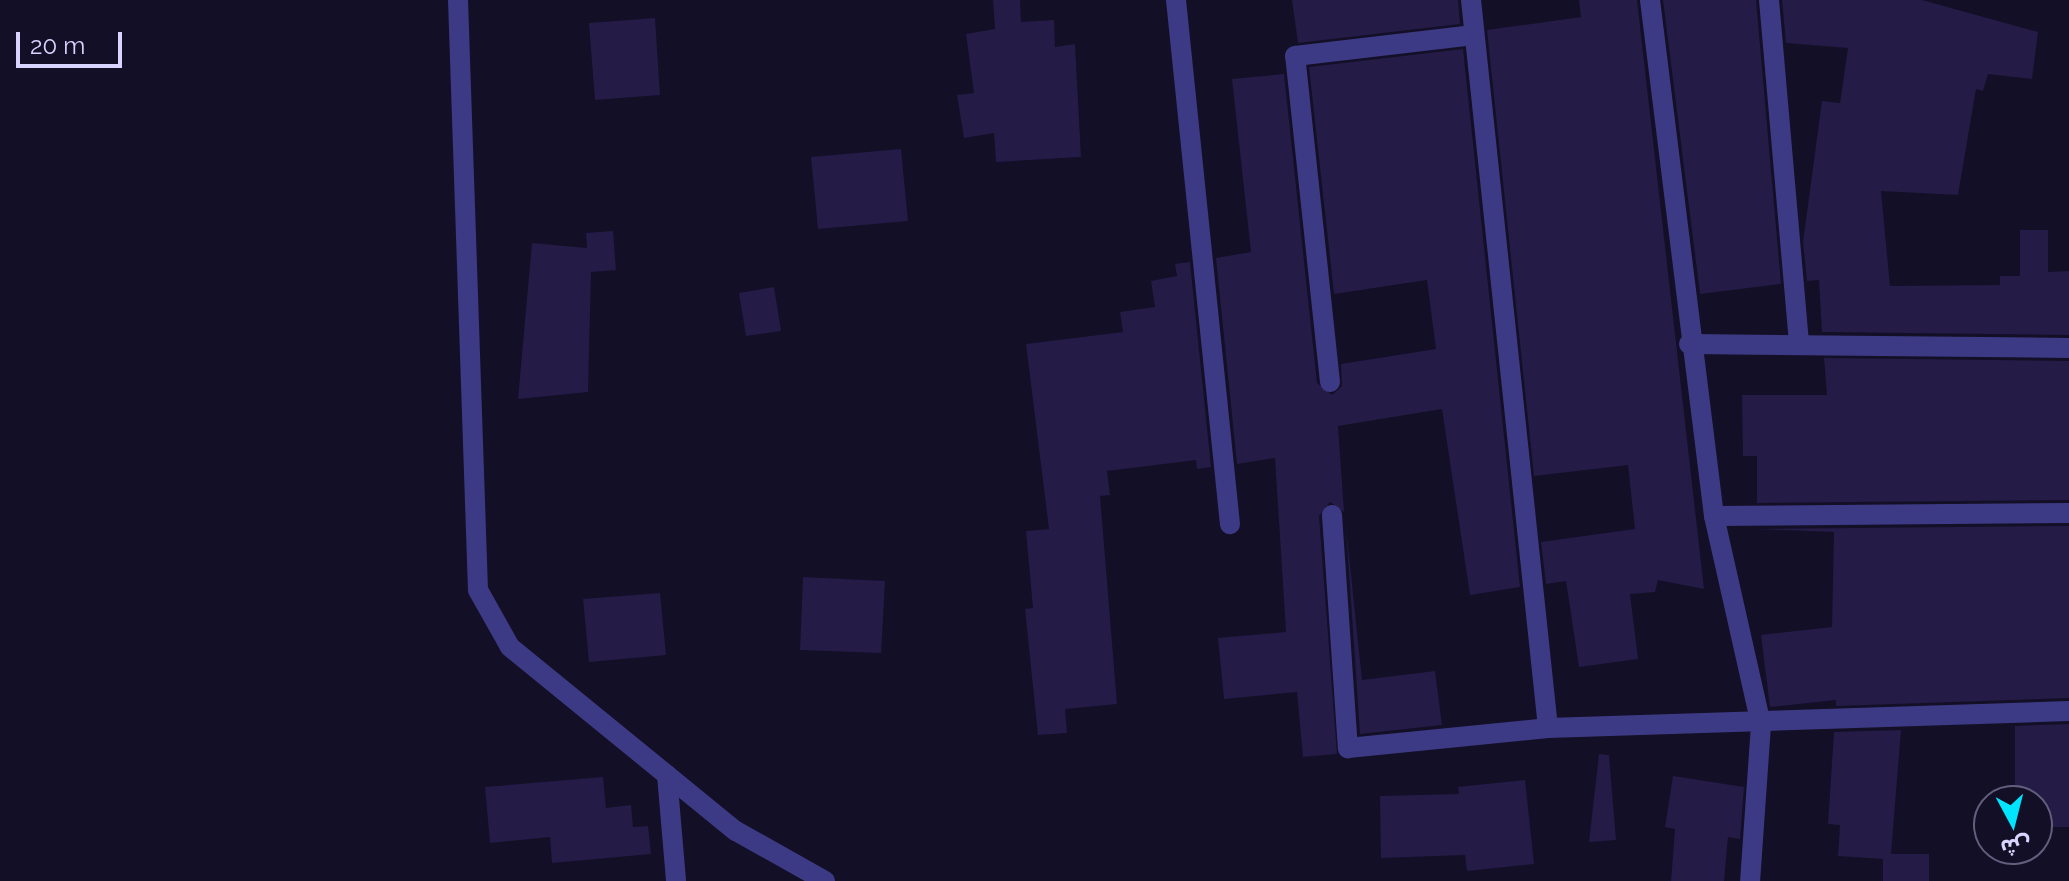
<!DOCTYPE html>
<html>
<head>
<meta charset="utf-8">
<style>
	body { margin:0 }
	#map { position:relative; width:2069px; height:881px; overflow:hidden; background:#130f26; font-family:Raleway,"Noto Sans Arabic",sans-serif }
	div>[style] { position:absolute }
	[style*='--x'] { left:calc(var(--x)*1px); top:calc(var(--y)*1px); width:calc(var(--w)*1px); rotate:calc(var(--a)*1deg) }
	.building>* { inset:0; background:#241b47 }
	.minor>* { height:20px; margin:-10px; padding:0 10px; transform-origin:10px; border-radius:10px; background:#3d3a85 }
	span { translate:-50% -50%; white-space:nowrap; text-align:center; line-height:1.15; -webkit-text-stroke:8px #130f26; paint-order:stroke }
	.north { position:absolute; left:1973px; top:785px; width:80px; height:80px; box-sizing:border-box; background:#130f26; border:2px solid #625e7d; border-radius:50%; rotate:173deg; font-size:22px; font-weight:700; line-height:32px; text-align:center; color:#d9d4ff }
	.north::after { content:''; display:block; margin:auto; width:28px; height:36px; background:#00e5ff; clip-path:polygon(50% 0,100% 100%,50% 72%,0 100%) }
	.scale { position:absolute; left:16px; top:32px; width:106px; height:36px; box-sizing:border-box; border:4px solid #d9d4ff; border-top:0; padding-left:10px; font-size:24px; line-height:28px; white-space:nowrap; color:#d9d4ff; -webkit-text-stroke:6px #130f26; paint-order:stroke }
</style>
</head>
<body>
<div id="map">
	<div class="building">
		<i style="clip-path:polygon(993px 0,1020px 0,1021px 22px,1054px 20px,1055px 47px,1075px 44px,1081px 157px,996px 162px,994px 133px,964px 138px,957px 95px,974px 93px,966px 34px,995px 29px)"></i>
		<i style="clip-path:polygon(1292px 0,1458px 0,1460px 24px,1298px 43px)"></i>
		<i style="clip-path:polygon(1579px 0,1637px 0,1704px 589px,1658px 580px,1655px 592px,1630px 594px,1638px 659px,1579px 667px,1566px 581px,1546px 584px,1541px 542px,1635px 529px,1628px 465px,1534px 476px,1487px 30px,1581px 17px)"></i>
		<i style="clip-path:polygon(1663px 0,1756px 0,1781px 284px,1700px 294px)"></i>
		<i style="clip-path:polygon(1782px 0,1922px 0,2038px 32px,2032px 79px,1988px 74px,1983px 91px,1976px 89px,1958px 195px,1881px 191px,1890px 286px,2000px 285px,2000px 276px,2020px 276px,2020px 230px,2048px 230px,2048px 272px,2069px 271px,2069px 335px,1822px 332px,1819px 280px,1807px 281px,1803px 242px,1822px 101px,1840px 103px,1848px 48px,1786px 43px)"></i>
		<i style="clip-path:polygon(655px 18px,660px 95px,595px 100px,589px 23px)"></i>
		<i style="clip-path:polygon(1463px 49px,1520px 587px,1470px 595px,1442px 409px,1338px 426px,1344px 512px,1330px 502px,1319px 516px,1337px 754px,1303px 757px,1297px 692px,1224px 699px,1218px 638px,1286px 632px,1275px 458px,1237px 464px,1216px 258px,1251px 252px,1232px 79px,1284px 74px,1317px 383px,1332px 395px,1342px 386px,1341px 364px,1436px 349px,1427px 280px,1334px 294px,1309px 67px)"></i>
		<i style="clip-path:polygon(901px 149px,908px 221px,818px 229px,811px 157px)"></i>
		<i style="clip-path:polygon(613px 231px,616px 270px,591px 272px,588px 392px,518px 399px,532px 243px,587px 248px,586px 233px)"></i>
		<i style="clip-path:polygon(1190px 262px,1211px 467px,1197px 469px,1196px 460px,1107px 471px,1110px 495px,1100px 496px,1117px 704px,1065px 709px,1067px 733px,1038px 735px,1025px 609px,1033px 608px,1026px 531px,1049px 529px,1026px 344px,1123px 332px,1120px 312px,1155px 307px,1151px 281px,1177px 276px,1175px 264px)"></i>
		<i style="clip-path:polygon(774px 287px,781px 331px,746px 336px,739px 293px)"></i>
		<i style="clip-path:polygon(1824px 358px,2069px 361px,2069px 500px,1757px 503px,1757px 456px,1743px 456px,1742px 395px,1827px 395px)"></i>
		<i style="clip-path:polygon(2069px 526px,2069px 698px,1836px 706px,1836px 700px,1770px 707px,1761px 635px,1832px 627px,1834px 532px,1757px 529px)"></i>
		<i style="clip-path:polygon(1346px 527px,1362px 680px,1435px 671px,1442px 725px,1360px 734px)"></i>
		<i style="clip-path:polygon(803px 577px,885px 581px,881px 653px,800px 650px)"></i>
		<i style="clip-path:polygon(660px 593px,666px 655px,589px 662px,583px 599px)"></i>
		<i style="clip-path:polygon(2069px 724px,2069px 827px,2037px 827px,2037px 801px,2015px 801px,2015px 726px)"></i>
		<i style="clip-path:polygon(1901px 730px,1891px 854px,1929px 854px,1929px 881px,1883px 881px,1883px 859px,1838px 856px,1840px 825px,1828px 824px,1834px 732px)"></i>
		<i style="clip-path:polygon(1599px 754px,1609px 755px,1616px 840px,1589px 842px)"></i>
		<i style="clip-path:polygon(1673px 776px,1744px 787px,1740px 839px,1728px 837px,1724px 881px,1671px 881px,1675px 829px,1665px 827px)"></i>
		<i style="clip-path:polygon(603px 777px,606px 808px,631px 805px,633px 827px,648px 826px,651px 854px,552px 863px,550px 837px,490px 843px,485px 787px)"></i>
		<i style="clip-path:polygon(1525px 780px,1534px 864px,1467px 871px,1465px 855px,1381px 858px,1380px 796px,1459px 794px,1458px 787px)"></i>
	</div>
	<div class="minor">
		<i style="--x:458;--y:0;--w:590;--a:88.06"></i>
		<i style="--x:478;--y:590;--w:65;--a:60.7"></i>
		<i style="--x:510;--y:647;--w:291;--a:39.2"></i>
		<i style="--x:736;--y:831;--w:102;--a:29.3"></i>
		<i style="--x:1176;--y:0;--w:527;--a:84.12"></i>
		<i style="--x:1471;--y:0;--w:732;--a:83.96"></i>
		<i style="--x:1650;--y:0;--w:520;--a:82.93"></i>
		<i style="--x:1714;--y:516;--w:214;--a:77.3"></i>
		<i style="--x:1761;--y:725;--w:156;--a:94"></i>
		<i style="--x:1769;--y:0;--w:343;--a:85"></i>
		<i style="--x:1689;--y:344;--w:380;--a:0.6"></i>
		<i style="--x:1330;--y:382;--w:328;--a:-96.1"></i>
		<i style="--x:1295;--y:56;--w:180;--a:-6.7"></i>
		<i style="--x:1332;--y:515;--w:234;--a:86.1"></i>
		<i style="--x:1348;--y:748;--w:201;--a:-5.7"></i>
		<i style="--x:1548;--y:728;--w:521;--a:-1.87"></i>
		<i style="--x:1714;--y:516;--w:355;--a:-0.5"></i>
		<i style="--x:667;--y:775;--w:106;--a:85.1"></i>
	</div>
	<div class="north">ش</div>
	<div class="scale">20 m</div>
</div>
</body>
</html>
